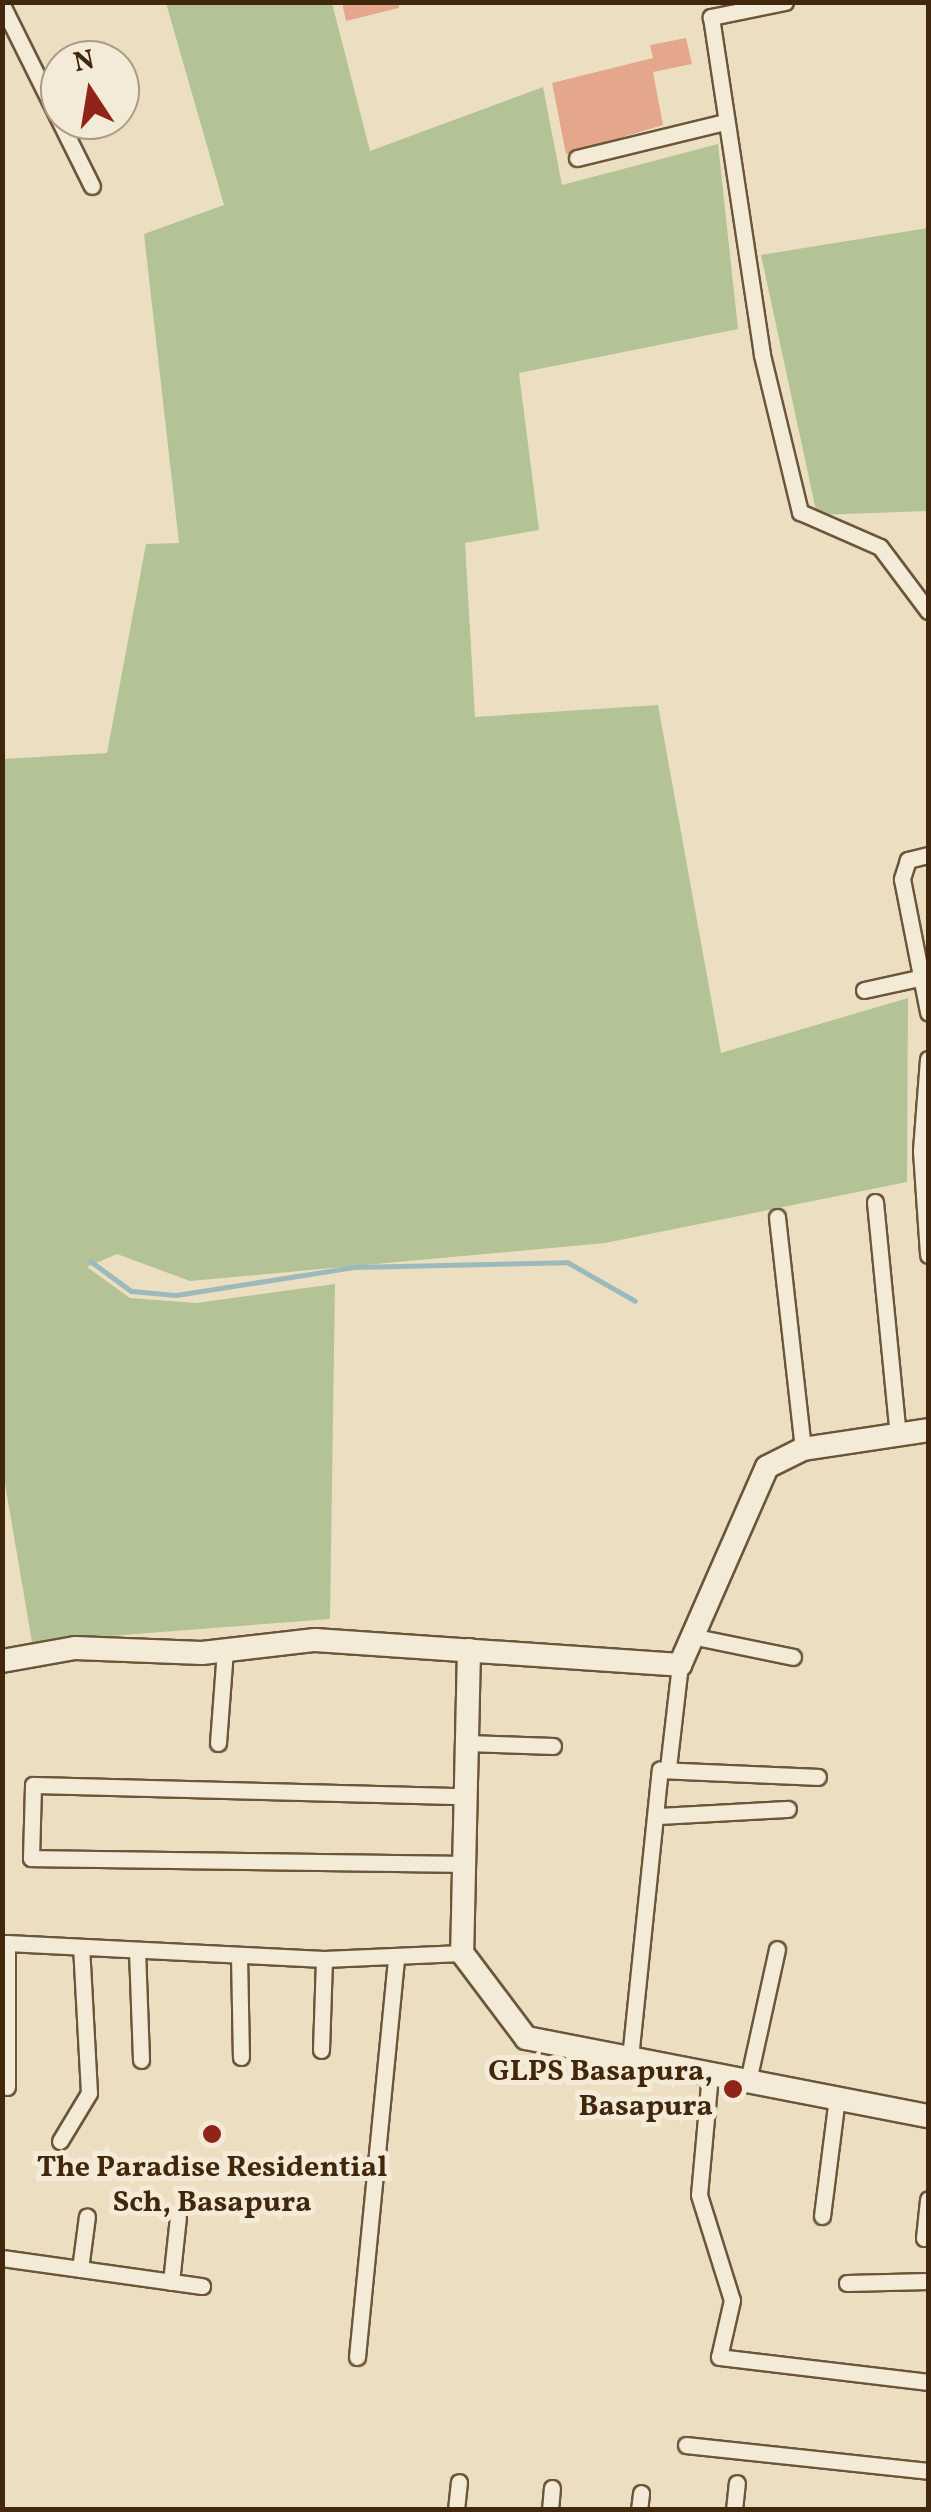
<!DOCTYPE html>
<html>
<head>
<meta charset="utf-8">
<style>
	body { margin:0 }
	#map { position:relative; width:931px; height:2512px; overflow:hidden; background:#ecdfc1; font-family:Vollkorn,serif }
	div>[style] { position:absolute }
	[style*='--x'] { left:calc(var(--x)*1px); top:calc(var(--y)*1px); width:calc(var(--w)*1px); rotate:calc(var(--a)*1deg) }
	.green>* { inset:0; background:#b3c396 }
	.stream>* { height:5px; margin:-2.5px; padding:0 2.5px; transform-origin:2.5px; border-radius:2.5px; background:#9cbabc }
	.building>* { inset:0; background:#e4a78b }
	.roads { filter:drop-shadow(2px 0 #6c5538) drop-shadow(-2px 0 #6c5538) drop-shadow(0 2px #6c5538) drop-shadow(0 -2px #6c5538) }
	.street>* { height:15px; margin:-7.5px; padding:0 7.5px; transform-origin:7.5px; border-radius:7.5px; background:#f3ead7 }
	.secondary>* { height:22px; margin:-11px; padding:0 11px; transform-origin:11px; border-radius:11px; background:#f3ead7 }
	.dots>* { width:28px; height:28px; translate:-50% -50%; box-sizing:border-box; border:5px solid #f3ead7; border-radius:50% }
	span { translate:-50% -50%; white-space:nowrap; text-align:center; line-height:1.15; -webkit-text-stroke:10px #f3ead7; paint-order:stroke }
	.poi-label { font-size:30px; color:#41270b; font-weight:700 }
	.right { translate:-100% -50%; text-align:right }
	.frame { position:absolute; inset:0; border:5px solid #41270b; pointer-events:none }
	.north { position:absolute; left:40px; top:40px; width:100px; height:100px; box-sizing:border-box; background:#f3ead7; border:2px solid #ac9c85; border-radius:50%; rotate:348deg; font-size:28px; font-weight:700; line-height:40px; text-align:center; color:#41270b }
	.north::after { content:''; display:block; margin:auto; width:35px; height:45px; background:#8f2418; clip-path:polygon(50% 0,100% 100%,50% 72%,0 100%) }
</style>
</head>
<body>
<div id="map">
	<div class="green">
		<i style="clip-path:polygon(166px 3px,332px 3px,370px 151px,543px 87px,562px 185px,718px 144px,738px 329px,519px 373px,539px 530px,465px 543px,475px 717px,658px 705px,721px 1053px,908px 998px,907px 1182px,605px 1243px,190px 1281px,117px 1254px,87px 1267px,130px 1298px,196px 1303px,335px 1284px,330px 1619px,32px 1642px,2px 1466px,2px 759px,107px 753px,146px 544px,179px 543px,144px 234px,224px 205px)"></i>
		<i style="clip-path:polygon(928px 228px,928px 511px,817px 515px,761px 255px)"></i>
	</div>
	<div class="stream">
		<i style="--x:90;--y:1261;--w:51;--a:36.2"></i>
		<i style="--x:131;--y:1291;--w:45;--a:5.1"></i>
		<i style="--x:176;--y:1295;--w:180;--a:-8.9"></i>
		<i style="--x:354;--y:1267;--w:213;--a:-1.3"></i>
		<i style="--x:567;--y:1262;--w:78;--a:29.8"></i>
	</div>
	<div class="building">
		<i style="clip-path:polygon(342px 2px,398px 2px,399px 8px,346px 21px)"></i>
		<i style="clip-path:polygon(686px 38px,692px 64px,653px 72px,663px 125px,566px 154px,552px 83px,653px 58px,650px 45px)"></i>
	</div>
	<div class="roads">
		<div class="street">
			<i style="--x:785;--y:2;--w:76;--a:168.5"></i>
			<i style="--x:711;--y:17;--w:342;--a:81.4"></i>
			<i style="--x:762;--y:355;--w:162;--a:76.4"></i>
			<i style="--x:800;--y:512;--w:87;--a:23.6"></i>
			<i style="--x:880;--y:547;--w:80;--a:53.1"></i>
			<i style="--x:2;--y:5;--w:202;--a:63.6"></i>
			<i style="--x:577;--y:158;--w:152;--a:-13.7"></i>
			<i style="--x:928;--y:855;--w:21;--a:166"></i>
			<i style="--x:908;--y:860;--w:20;--a:108"></i>
			<i style="--x:902;--y:879;--w:136;--a:78.9"></i>
			<i style="--x:864;--y:990;--w:66;--a:-12.3"></i>
			<i style="--x:928;--y:1059;--w:92;--a:94.4"></i>
			<i style="--x:921;--y:1151;--w:104;--a:86.1"></i>
			<i style="--x:875;--y:1202;--w:234;--a:84.4"></i>
			<i style="--x:777;--y:1217;--w:233;--a:83.6"></i>
			<i style="--x:691;--y:1636;--w:104;--a:11.6"></i>
			<i style="--x:218;--y:1743;--w:93;--a:-85.7"></i>
			<i style="--x:467;--y:1743;--w:86;--a:2"></i>
			<i style="--x:668;--y:1768;--w:104;--a:-83.4"></i>
			<i style="--x:657;--y:1816;--w:131;--a:-3.1"></i>
			<i style="--x:461;--y:1864;--w:430;--a:-179.2"></i>
			<i style="--x:31;--y:1858;--w:73;--a:-88.4"></i>
			<i style="--x:33;--y:1785;--w:432;--a:1.5"></i>
			<i style="--x:137;--y:1950;--w:110;--a:87.9"></i>
			<i style="--x:239;--y:1955;--w:102;--a:88.9"></i>
			<i style="--x:321;--y:2050;--w:91;--a:-88.1"></i>
			<i style="--x:630;--y:2058;--w:290;--a:-84.1"></i>
			<i style="--x:660;--y:1770;--w:158;--a:2.5"></i>
			<i style="--x:710;--y:2074;--w:121;--a:95.2"></i>
			<i style="--x:699;--y:2195;--w:110;--a:72.6"></i>
			<i style="--x:732;--y:2300;--w:58;--a:102.8"></i>
			<i style="--x:719;--y:2357;--w:210;--a:6.8"></i>
			<i style="--x:748;--y:2081;--w:135;--a:-77.6"></i>
			<i style="--x:7;--y:2087;--w:144;--a:-90"></i>
			<i style="--x:7;--y:1943;--w:317;--a:2.9"></i>
			<i style="--x:324;--y:1959;--w:138;--a:-2.5"></i>
			<i style="--x:60;--y:2141;--w:56;--a:-58.9"></i>
			<i style="--x:89;--y:2093;--w:146;--a:-93.1"></i>
			<i style="--x:822;--y:2216;--w:119;--a:-82.8"></i>
			<i style="--x:924;--y:2238;--w:39;--a:-84"></i>
			<i style="--x:2;--y:2258;--w:202;--a:8"></i>
			<i style="--x:80;--y:2269;--w:53;--a:-82.5"></i>
			<i style="--x:171;--y:2282;--w:65;--a:-83.9"></i>
			<i style="--x:847;--y:2283;--w:81;--a:-1.4"></i>
			<i style="--x:357;--y:2357;--w:401;--a:-84.4"></i>
			<i style="--x:686;--y:2445;--w:243;--a:6.1"></i>
			<i style="--x:456;--y:2510;--w:28;--a:-84"></i>
			<i style="--x:550;--y:2510;--w:22;--a:-85"></i>
			<i style="--x:639;--y:2510;--w:17;--a:-83"></i>
			<i style="--x:734;--y:2510;--w:27;--a:-84"></i>
		</div>
		<div class="secondary">
			<i style="--x:469;--y:1650;--w:303;--a:91.3"></i>
			<i style="--x:462;--y:1953;--w:106;--a:53"></i>
			<i style="--x:526;--y:2038;--w:409;--a:11"></i>
			<i style="--x:2;--y:1661;--w:74;--a:-10.1"></i>
			<i style="--x:75;--y:1648;--w:127;--a:2.3"></i>
			<i style="--x:202;--y:1653;--w:114;--a:-6.6"></i>
			<i style="--x:315;--y:1640;--w:366;--a:3.9"></i>
			<i style="--x:680;--y:1665;--w:216;--a:-66.3"></i>
			<i style="--x:767;--y:1467;--w:40;--a:-26.6"></i>
			<i style="--x:803;--y:1449;--w:126;--a:-8.6"></i>
		</div>
	</div>
	<div class="dots">
		<i style="left:733px;top:2089px;background:#8f2418"></i>
		<i style="left:212px;top:2134px;background:#8f2418"></i>
	</div>
	<div class="poi-label">
		<span class="right" style="left:713px;top:2089px">GLPS Basapura,<br>Basapura</span>
		<span style="left:212px;top:2185px">The Paradise Residential<br>Sch, Basapura</span>
	</div>
	<div class="frame"></div>
	<div class="north">N</div>
</div>
</body>
</html>
